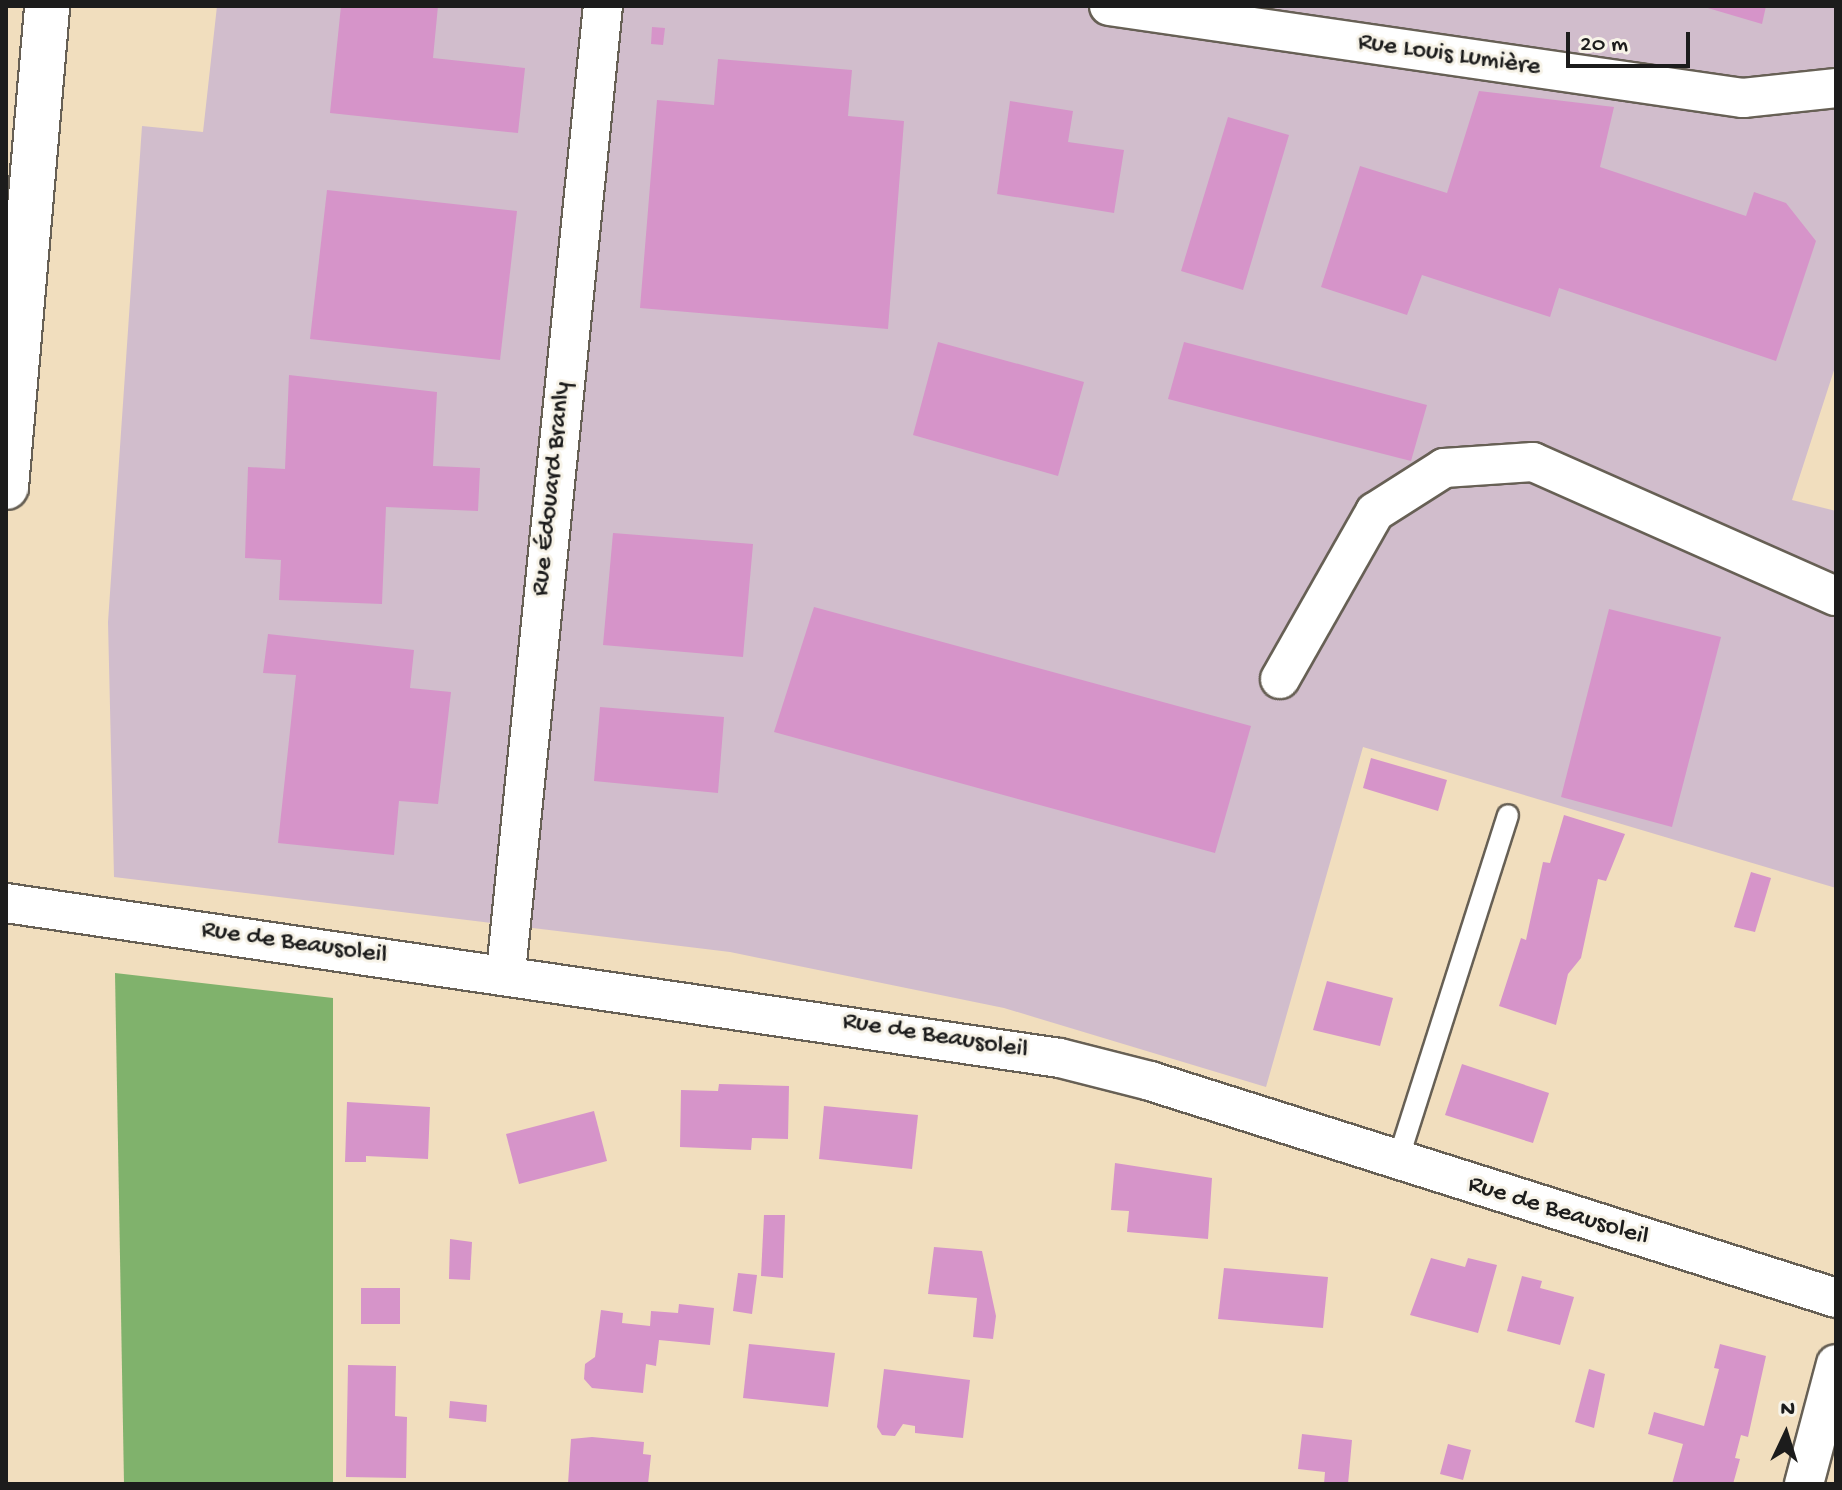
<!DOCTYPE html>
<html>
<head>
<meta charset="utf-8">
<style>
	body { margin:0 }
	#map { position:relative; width:1842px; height:1490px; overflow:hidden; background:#f1debe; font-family:"Gochi Hand",sans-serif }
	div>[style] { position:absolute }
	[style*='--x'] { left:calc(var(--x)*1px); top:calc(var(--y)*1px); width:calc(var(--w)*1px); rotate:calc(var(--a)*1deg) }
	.industrial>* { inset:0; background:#d1bdcc }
	.forest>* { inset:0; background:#80b26c }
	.building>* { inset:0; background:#d694c9 }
	.roads { filter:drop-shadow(2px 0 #676055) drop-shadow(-2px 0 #676055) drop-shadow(0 2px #676055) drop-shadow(0 -2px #676055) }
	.service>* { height:20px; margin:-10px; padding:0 10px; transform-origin:10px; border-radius:10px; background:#fff }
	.minor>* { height:38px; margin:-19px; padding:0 19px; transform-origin:19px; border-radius:19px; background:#fff }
	.motorway>* { height:44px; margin:-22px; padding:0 22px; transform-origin:22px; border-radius:22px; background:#fff }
	span { translate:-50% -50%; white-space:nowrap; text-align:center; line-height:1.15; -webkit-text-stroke:6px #f7f3e8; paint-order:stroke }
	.street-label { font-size:26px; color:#1c1c1c }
	.frame { position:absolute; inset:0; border:8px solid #1c1c1c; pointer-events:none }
	.north { position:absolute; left:1746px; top:1394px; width:80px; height:80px; -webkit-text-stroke:6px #f7f3e8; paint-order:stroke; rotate:4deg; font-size:22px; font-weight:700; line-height:32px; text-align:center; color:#1c1c1c }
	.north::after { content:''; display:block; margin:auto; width:28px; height:36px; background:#1c1c1c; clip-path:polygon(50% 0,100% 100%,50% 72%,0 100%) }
	.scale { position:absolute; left:1566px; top:32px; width:124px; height:36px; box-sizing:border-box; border:4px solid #1c1c1c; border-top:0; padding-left:10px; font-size:24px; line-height:28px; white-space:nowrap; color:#1c1c1c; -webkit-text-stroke:6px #f7f3e8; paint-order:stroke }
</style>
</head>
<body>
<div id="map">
	<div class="industrial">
		<i style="clip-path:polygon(217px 6px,1836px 6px,1836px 364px,1792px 500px,1836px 511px,1836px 888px,1363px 747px,1266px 1087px,1004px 1008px,730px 952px,114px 877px,108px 622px,142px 126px,203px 132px)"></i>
	</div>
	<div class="forest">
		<i style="clip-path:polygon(115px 973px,333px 998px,333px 1484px,124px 1484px)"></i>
	</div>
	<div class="building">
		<i style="clip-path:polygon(341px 6px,438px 6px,433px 58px,525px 68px,518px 133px,330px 113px)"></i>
		<i style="clip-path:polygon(1701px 6px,1766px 6px,1762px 24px)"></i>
		<i style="clip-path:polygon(652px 27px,665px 28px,663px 45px,651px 44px)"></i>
		<i style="clip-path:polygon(718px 59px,852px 70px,848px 116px,904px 121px,888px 329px,640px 308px,657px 100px,714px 105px)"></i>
		<i style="clip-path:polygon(1479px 91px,1614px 107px,1600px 167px,1746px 216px,1754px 192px,1786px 203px,1816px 241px,1776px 361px,1559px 288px,1550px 317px,1422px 275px,1407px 315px,1321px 287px,1360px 166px,1447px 193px)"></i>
		<i style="clip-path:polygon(1010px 101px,1073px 111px,1068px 142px,1124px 150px,1114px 213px,997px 194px)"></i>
		<i style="clip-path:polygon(1228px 117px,1289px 135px,1243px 290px,1181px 271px)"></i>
		<i style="clip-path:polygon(327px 190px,517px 211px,500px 360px,310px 339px)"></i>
		<i style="clip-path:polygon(938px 342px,1084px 382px,1058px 476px,913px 435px)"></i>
		<i style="clip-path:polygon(1184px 342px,1427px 405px,1411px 461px,1168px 399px)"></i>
		<i style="clip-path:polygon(289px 375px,437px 392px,433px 466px,480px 468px,478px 511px,386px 507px,382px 604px,279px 600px,281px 560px,245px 558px,248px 467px,285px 469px)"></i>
		<i style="clip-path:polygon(613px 533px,753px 544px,743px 657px,603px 645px)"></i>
		<i style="clip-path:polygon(814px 607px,1251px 726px,1215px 853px,774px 732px)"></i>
		<i style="clip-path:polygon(1609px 609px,1721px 637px,1672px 827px,1561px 797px)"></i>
		<i style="clip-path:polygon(268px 634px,414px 650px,410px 688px,451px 692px,438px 804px,399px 801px,394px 855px,278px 843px,296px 675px,263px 673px)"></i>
		<i style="clip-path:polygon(600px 707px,724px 717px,718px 793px,594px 781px)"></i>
		<i style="clip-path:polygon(1371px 758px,1447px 780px,1438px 811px,1363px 788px)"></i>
		<i style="clip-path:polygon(1564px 815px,1625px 834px,1606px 881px,1598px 879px,1581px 958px,1568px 974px,1556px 1025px,1499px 1006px,1521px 938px,1526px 940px,1543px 862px,1550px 863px)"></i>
		<i style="clip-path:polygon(1751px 872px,1771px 878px,1755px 932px,1734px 927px)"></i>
		<i style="clip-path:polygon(1327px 981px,1393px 998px,1380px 1046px,1313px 1030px)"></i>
		<i style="clip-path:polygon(1462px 1064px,1549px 1093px,1533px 1143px,1445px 1115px)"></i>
		<i style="clip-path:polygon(719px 1084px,789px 1086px,788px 1139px,752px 1138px,751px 1150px,680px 1147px,681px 1090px,718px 1091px)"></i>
		<i style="clip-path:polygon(347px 1102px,430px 1107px,428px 1159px,366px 1156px,366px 1162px,345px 1162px)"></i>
		<i style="clip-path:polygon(824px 1106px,918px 1115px,912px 1169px,819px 1159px)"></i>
		<i style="clip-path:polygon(594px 1111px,607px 1161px,519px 1184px,506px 1134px)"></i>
		<i style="clip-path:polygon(1115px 1163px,1212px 1178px,1208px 1239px,1127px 1232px,1129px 1211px,1111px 1210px)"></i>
		<i style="clip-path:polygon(764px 1215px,785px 1215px,783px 1278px,761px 1276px)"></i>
		<i style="clip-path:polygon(450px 1239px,472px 1242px,470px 1280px,449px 1279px)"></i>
		<i style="clip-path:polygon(934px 1247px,982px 1251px,996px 1316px,993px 1339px,973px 1337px,977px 1298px,928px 1294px)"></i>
		<i style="clip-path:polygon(1431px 1258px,1465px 1267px,1468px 1258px,1497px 1265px,1478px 1333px,1410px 1315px)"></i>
		<i style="clip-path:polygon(1224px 1268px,1328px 1277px,1323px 1328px,1218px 1319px)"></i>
		<i style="clip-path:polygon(738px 1273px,757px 1275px,752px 1314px,733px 1311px)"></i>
		<i style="clip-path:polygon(1522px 1276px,1542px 1281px,1540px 1288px,1574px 1297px,1560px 1345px,1507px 1331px)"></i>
		<i style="clip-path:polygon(361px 1288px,400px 1288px,400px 1324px,361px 1324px)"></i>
		<i style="clip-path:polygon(679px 1304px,714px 1308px,710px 1345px,659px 1340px,656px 1366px,646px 1364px,643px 1393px,592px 1388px,584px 1379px,585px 1364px,595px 1357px,601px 1310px,623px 1313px,622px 1323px,650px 1326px,651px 1311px,678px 1313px)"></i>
		<i style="clip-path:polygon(749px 1344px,835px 1353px,828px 1407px,743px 1398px)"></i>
		<i style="clip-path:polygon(1720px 1344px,1766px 1356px,1748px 1437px,1741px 1435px,1735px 1458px,1740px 1459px,1733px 1484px,1672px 1484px,1683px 1444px,1648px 1434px,1654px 1412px,1704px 1426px,1719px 1369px,1714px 1368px)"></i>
		<i style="clip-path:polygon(348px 1365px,396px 1366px,395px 1416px,407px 1417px,406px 1478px,346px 1477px)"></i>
		<i style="clip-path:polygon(884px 1369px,970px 1380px,963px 1438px,915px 1433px,915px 1426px,903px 1424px,895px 1436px,882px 1435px,877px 1427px)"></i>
		<i style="clip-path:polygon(1589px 1369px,1605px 1374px,1594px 1428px,1575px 1422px)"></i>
		<i style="clip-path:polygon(450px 1401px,487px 1405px,486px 1422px,449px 1418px)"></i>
		<i style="clip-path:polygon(1302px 1434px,1352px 1440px,1348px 1484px,1324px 1484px,1325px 1472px,1298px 1469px)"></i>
		<i style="clip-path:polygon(592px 1437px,644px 1442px,643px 1454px,651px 1455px,648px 1484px,568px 1484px,571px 1439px)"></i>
		<i style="clip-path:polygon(1448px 1444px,1471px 1450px,1463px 1480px,1440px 1474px)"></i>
	</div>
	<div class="roads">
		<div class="service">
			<i style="--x:1397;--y:1163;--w:365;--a:-72.3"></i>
		</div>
		<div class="minor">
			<i style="--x:1109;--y:6;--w:641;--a:8.26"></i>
			<i style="--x:1743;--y:98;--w:94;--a:-6.1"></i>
			<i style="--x:1280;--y:679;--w:192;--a:-60.4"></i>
			<i style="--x:1375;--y:512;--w:82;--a:-32.5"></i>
			<i style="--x:1444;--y:468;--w:89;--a:-3.9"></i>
			<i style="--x:1533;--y:462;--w:331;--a:23.9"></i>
			<i style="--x:6;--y:903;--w:1065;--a:8.37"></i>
			<i style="--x:1060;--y:1058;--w:93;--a:14.3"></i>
			<i style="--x:1150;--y:1081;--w:720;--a:17.55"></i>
			<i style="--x:506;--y:972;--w:971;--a:-84.27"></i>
			<i style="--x:1804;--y:1484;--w:124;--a:-75.1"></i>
		</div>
		<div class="motorway">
			<i style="--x:6;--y:487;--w:483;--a:-85.1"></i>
		</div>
	</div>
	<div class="street-label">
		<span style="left:1449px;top:56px;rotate:8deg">Rue Louis Lumière</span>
		<span style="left:553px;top:489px;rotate:-84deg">Rue Édouard Branly</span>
		<span style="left:294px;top:944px;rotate:8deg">Rue de Beausoleil</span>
		<span style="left:935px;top:1037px;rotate:9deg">Rue de Beausoleil</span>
		<span style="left:1558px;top:1212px;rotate:17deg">Rue de Beausoleil</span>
	</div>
	<div class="frame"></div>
	<div class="north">N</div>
	<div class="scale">20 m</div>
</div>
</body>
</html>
